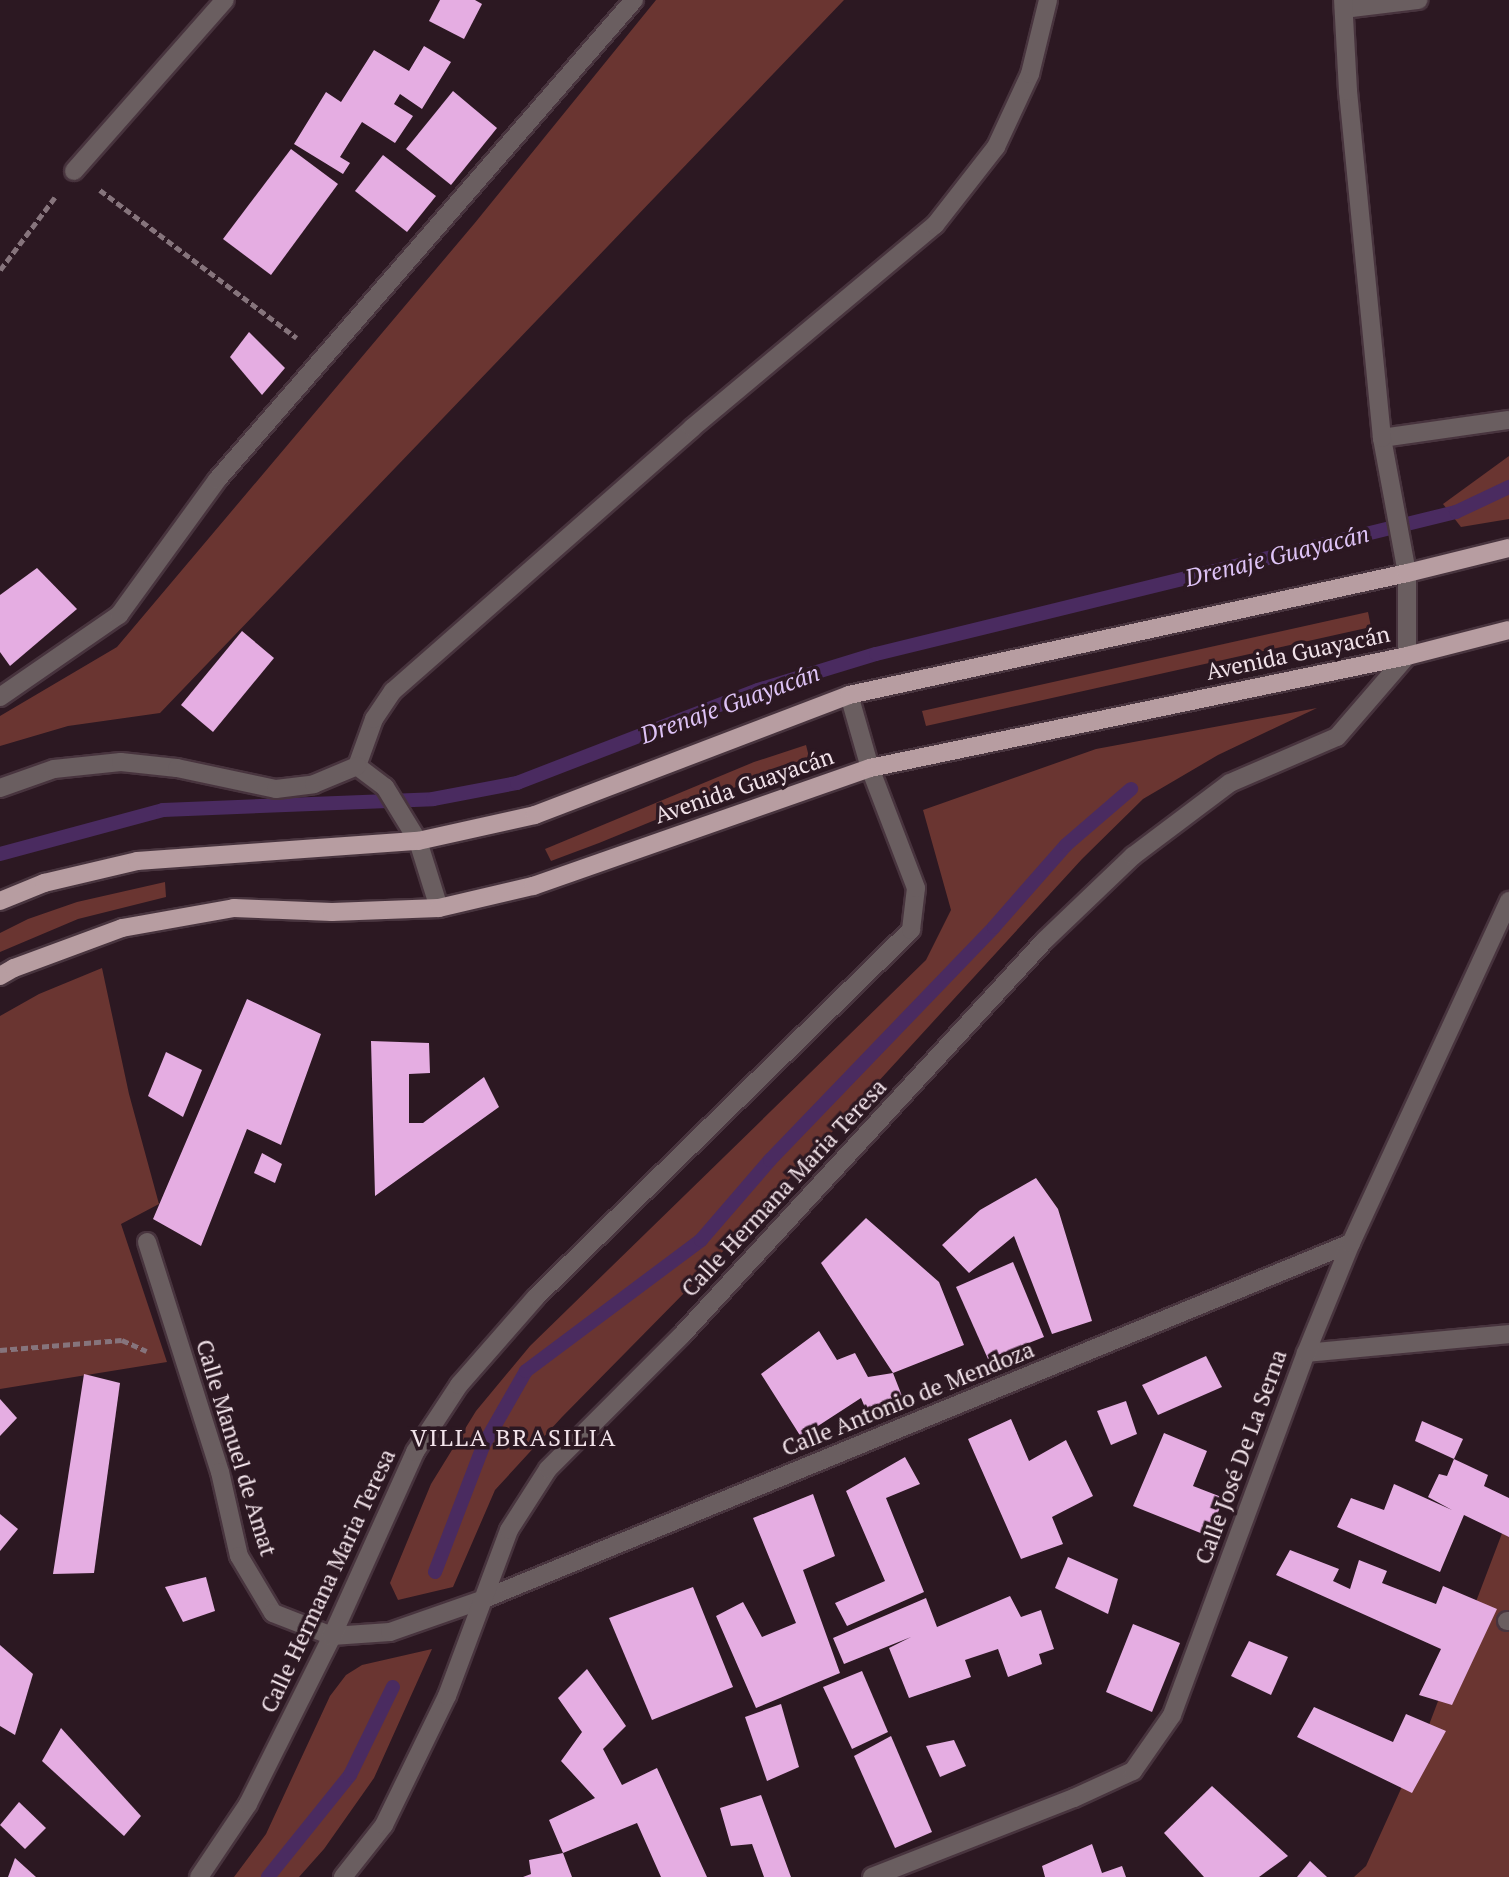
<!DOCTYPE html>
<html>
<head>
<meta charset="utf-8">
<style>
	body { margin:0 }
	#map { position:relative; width:1509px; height:1877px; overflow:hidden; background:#2c1822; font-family:"PT Serif",serif }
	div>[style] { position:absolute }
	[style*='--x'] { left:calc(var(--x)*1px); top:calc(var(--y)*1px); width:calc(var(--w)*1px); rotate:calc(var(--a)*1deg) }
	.green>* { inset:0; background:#6a3531 }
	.stream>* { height:14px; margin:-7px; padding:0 7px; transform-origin:7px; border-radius:7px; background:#4a2b60 }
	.building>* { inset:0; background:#e5ade2 }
	.path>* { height:4.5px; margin-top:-2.25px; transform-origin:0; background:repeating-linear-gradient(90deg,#86747c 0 7px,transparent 0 10.5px) }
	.roads { filter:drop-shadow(2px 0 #48343e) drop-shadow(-2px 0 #48343e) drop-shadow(0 2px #48343e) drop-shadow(0 -2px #48343e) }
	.lane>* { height:18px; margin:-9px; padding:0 9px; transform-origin:9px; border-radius:9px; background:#6a5e60 }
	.street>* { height:18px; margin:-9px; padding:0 9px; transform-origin:9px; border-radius:9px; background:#6a5e60 }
	.primary>* { height:18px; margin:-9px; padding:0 9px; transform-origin:9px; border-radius:9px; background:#b79da1 }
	span { translate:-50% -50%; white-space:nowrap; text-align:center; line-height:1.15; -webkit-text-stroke:7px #2c1822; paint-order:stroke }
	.street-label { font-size:23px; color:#f1e2e9 }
	.water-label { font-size:24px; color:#dec3f6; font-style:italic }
	.neighbourhood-label { font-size:24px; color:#f1e2e9; letter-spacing:2px }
</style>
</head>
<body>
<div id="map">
	<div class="green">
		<i style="clip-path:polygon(656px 0,844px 0,160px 713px,68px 726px,0 746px,0 716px,117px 647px,474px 224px)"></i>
		<i style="clip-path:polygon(1509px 456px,1509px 519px,1461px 527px,1443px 504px)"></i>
		<i style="clip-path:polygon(1368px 612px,1371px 627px,926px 726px,922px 711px)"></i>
		<i style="clip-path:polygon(1317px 708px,1218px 755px,1143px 799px,1082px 859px,693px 1284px,562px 1417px,495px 1490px,453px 1587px,398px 1600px,390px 1583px,431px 1484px,476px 1411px,530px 1346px,926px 960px,951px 910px,923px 810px,1096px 749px)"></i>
		<i style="clip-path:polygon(806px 745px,809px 757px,599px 843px,551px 861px,545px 849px,754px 762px)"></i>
		<i style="clip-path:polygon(165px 882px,166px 897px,78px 919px,0 952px,0 933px,28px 919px,77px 902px)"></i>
		<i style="clip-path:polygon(102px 968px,129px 1094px,159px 1204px,121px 1224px,167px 1362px,0 1389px,0 1016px,39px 994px)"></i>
		<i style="clip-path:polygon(1509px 1515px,1509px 1877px,1354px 1877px,1366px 1866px,1424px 1738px)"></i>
		<i style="clip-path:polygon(432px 1649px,374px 1778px,324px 1849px,299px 1877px,234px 1877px,266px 1834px,330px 1696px,346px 1675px,362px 1665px)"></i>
	</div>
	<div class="stream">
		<i style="--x:0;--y:854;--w:169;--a:-15.1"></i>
		<i style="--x:163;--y:810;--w:270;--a:-2.3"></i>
		<i style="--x:433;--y:799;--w:86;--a:-10.8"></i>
		<i style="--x:517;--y:783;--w:258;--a:-21.1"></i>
		<i style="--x:758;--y:690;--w:123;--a:-17"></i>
		<i style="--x:876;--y:654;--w:597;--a:-13.76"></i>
		<i style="--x:1456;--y:512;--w:59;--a:-25.3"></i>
		<i style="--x:435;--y:1572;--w:135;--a:-69.1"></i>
		<i style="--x:483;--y:1446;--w:86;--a:-60.2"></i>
		<i style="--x:526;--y:1371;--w:219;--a:-36.8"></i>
		<i style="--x:701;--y:1240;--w:106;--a:-49.2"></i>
		<i style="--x:770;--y:1160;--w:323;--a:-46.1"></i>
		<i style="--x:994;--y:927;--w:109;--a:-48.7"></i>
		<i style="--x:1066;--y:845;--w:86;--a:-40.7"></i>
		<i style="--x:268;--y:1877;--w:131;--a:-51.2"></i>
		<i style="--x:350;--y:1775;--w:98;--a:-64"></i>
	</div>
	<div class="building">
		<i style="clip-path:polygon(440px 0,475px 0,482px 4px,464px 39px,429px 21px)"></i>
		<i style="clip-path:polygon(424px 46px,451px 62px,422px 109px,400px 94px,394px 104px,413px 116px,395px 143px,362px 122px,340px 157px,350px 163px,343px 174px,294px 144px,326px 92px,341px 102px,374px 50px,409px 71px)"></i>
		<i style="clip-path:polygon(453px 91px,497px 128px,451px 185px,406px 149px)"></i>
		<i style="clip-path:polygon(291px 149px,338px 184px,271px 275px,223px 239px)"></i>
		<i style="clip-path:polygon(383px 155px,436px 196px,407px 232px,355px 191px)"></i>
		<i style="clip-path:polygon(249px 332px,285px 368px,262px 395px,230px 357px)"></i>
		<i style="clip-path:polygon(37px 568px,77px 609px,10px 666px,0 652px,0 595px)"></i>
		<i style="clip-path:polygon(242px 631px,274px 658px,213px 732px,181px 705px)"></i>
		<i style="clip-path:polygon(247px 999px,321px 1034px,281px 1145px,247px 1129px,201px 1246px,153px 1219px)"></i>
		<i style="clip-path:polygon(371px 1041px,429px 1043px,430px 1073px,409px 1074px,409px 1123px,423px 1123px,484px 1077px,499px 1107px,375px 1196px)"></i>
		<i style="clip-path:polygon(166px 1052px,202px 1070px,183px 1117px,148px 1096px)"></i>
		<i style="clip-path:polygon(262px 1153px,282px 1164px,275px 1183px,254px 1173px)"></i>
		<i style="clip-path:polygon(1036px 1178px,1058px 1209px,1092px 1321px,1052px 1334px,1014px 1236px,969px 1273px,942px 1245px,980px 1210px)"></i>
		<i style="clip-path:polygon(866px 1218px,939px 1282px,964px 1345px,893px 1373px,904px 1401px,866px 1410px,861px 1398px,801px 1437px,761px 1374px,819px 1331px,837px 1360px,855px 1353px,868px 1377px,893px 1373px,821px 1263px)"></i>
		<i style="clip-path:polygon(1013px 1262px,1044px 1337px,988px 1359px,956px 1287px)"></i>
		<i style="clip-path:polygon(1206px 1356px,1222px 1387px,1158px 1415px,1142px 1385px)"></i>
		<i style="clip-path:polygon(84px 1374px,120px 1383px,94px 1573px,53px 1574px)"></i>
		<i style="clip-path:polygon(0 1399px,17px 1418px,0 1436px)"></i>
		<i style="clip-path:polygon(1126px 1401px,1137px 1434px,1111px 1445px,1097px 1411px)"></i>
		<i style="clip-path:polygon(1011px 1419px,1029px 1461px,1066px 1440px,1093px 1496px,1052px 1517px,1063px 1544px,1021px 1559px,968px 1439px)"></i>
		<i style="clip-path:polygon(1422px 1421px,1463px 1439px,1454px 1459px,1415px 1441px)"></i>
		<i style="clip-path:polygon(1164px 1433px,1207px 1451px,1193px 1486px,1224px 1498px,1208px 1536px,1133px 1506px)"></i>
		<i style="clip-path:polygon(905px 1457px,920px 1484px,886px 1498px,924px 1592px,847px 1626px,835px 1603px,885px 1581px,846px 1491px)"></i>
		<i style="clip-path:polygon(1454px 1459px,1488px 1475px,1484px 1486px,1509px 1498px,1509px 1537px,1464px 1515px,1440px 1572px,1337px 1527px,1351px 1498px,1384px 1510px,1394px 1484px,1452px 1510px,1428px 1497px,1439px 1474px,1447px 1476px)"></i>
		<i style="clip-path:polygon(813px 1494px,835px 1556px,803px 1570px,840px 1673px,756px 1708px,716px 1616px,743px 1602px,762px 1637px,796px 1623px,753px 1518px)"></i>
		<i style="clip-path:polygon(0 1514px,18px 1529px,0 1551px)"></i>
		<i style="clip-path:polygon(1290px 1550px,1339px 1569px,1333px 1581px,1350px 1589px,1359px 1560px,1387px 1571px,1382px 1583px,1436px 1604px,1443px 1586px,1497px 1609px,1452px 1705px,1419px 1695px,1441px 1649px,1276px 1575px)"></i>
		<i style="clip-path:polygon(1068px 1557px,1118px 1579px,1108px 1614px,1055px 1588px)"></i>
		<i style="clip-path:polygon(206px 1577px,215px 1611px,183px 1622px,165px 1587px)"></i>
		<i style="clip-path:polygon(693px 1587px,733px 1687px,652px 1720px,609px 1618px)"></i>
		<i style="clip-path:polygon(1010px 1596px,1021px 1617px,1041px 1610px,1054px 1649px,1039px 1654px,1042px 1664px,1008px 1677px,998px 1649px,965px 1660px,971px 1677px,909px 1698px,889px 1648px,911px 1637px,844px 1664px,833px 1638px,926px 1598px,937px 1627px)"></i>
		<i style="clip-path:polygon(1133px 1624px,1180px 1643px,1152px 1712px,1106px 1692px)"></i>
		<i style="clip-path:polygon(1249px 1641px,1288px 1657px,1271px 1695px,1231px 1676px)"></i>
		<i style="clip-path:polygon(0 1645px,33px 1674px,15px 1735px,0 1726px)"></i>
		<i style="clip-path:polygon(587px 1669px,626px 1726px,603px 1749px,622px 1785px,657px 1768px,707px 1877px,661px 1877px,637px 1823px,563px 1853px,549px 1820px,595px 1798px,561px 1761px,582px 1732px,558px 1698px)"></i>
		<i style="clip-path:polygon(862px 1671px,888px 1732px,852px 1749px,823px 1687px)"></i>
		<i style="clip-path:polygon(781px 1704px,799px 1767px,767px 1781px,745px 1717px)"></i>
		<i style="clip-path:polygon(1314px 1707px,1393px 1742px,1406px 1714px,1446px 1731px,1412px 1793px,1297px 1737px)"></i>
		<i style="clip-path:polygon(61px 1728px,141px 1816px,124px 1836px,42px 1761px)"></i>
		<i style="clip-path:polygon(891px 1736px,932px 1832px,895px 1848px,854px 1756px)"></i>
		<i style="clip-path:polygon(954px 1740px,966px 1766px,940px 1777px,926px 1746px)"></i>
		<i style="clip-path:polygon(1212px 1786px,1288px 1856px,1259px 1877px,1204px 1877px,1164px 1833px)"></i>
		<i style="clip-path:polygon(761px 1795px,791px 1877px,764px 1877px,752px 1844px,731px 1846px,720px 1808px)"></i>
		<i style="clip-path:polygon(19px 1802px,46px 1828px,25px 1849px,0 1825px)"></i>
		<i style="clip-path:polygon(1092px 1844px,1102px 1873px,1122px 1866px,1126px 1877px,1045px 1877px,1042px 1866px)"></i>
		<i style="clip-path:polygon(563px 1853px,572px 1877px,523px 1877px,531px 1874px,529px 1860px)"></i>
		<i style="clip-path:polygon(15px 1858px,36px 1877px,8px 1877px)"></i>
		<i style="clip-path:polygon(1310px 1861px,1327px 1877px,1297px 1877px)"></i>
	</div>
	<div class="path">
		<i style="--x:100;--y:190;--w:246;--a:36.9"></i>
		<i style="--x:0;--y:270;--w:91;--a:-53"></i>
		<i style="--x:0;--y:1350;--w:122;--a:-4.7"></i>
		<i style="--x:122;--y:1340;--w:27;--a:24"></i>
	</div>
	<div class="roads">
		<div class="lane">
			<i style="--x:74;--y:171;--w:228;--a:-48.6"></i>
			<i style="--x:0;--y:697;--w:145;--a:-34.6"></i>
			<i style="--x:119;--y:615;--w:167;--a:-54"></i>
			<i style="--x:217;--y:480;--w:636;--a:-49.02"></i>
			<i style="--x:1507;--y:1621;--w:2;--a:0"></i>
		</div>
		<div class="street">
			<i style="--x:1344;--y:9;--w:75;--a:-6.9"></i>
			<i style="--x:1382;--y:438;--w:128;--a:-8.1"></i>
			<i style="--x:357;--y:766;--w:50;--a:-70.1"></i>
			<i style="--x:374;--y:719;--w:34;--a:-56"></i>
			<i style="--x:393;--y:691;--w:398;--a:-41.3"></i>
			<i style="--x:692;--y:428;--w:317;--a:-39.9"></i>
			<i style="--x:935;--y:225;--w:99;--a:-52"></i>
			<i style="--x:996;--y:147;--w:81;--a:-65"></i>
			<i style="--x:1030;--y:74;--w:76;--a:-76.3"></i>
			<i style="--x:357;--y:766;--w:35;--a:37"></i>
			<i style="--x:385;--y:787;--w:63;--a:58.6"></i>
			<i style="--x:418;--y:841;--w:70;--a:72.6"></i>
			<i style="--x:0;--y:788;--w:57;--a:-19.4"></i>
			<i style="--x:54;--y:769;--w:67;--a:-6"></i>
			<i style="--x:121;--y:762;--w:56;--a:6.1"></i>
			<i style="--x:177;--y:768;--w:101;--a:12"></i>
			<i style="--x:276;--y:789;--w:38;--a:-7"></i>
			<i style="--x:314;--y:784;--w:47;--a:-22.7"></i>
			<i style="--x:147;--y:1242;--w:241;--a:72.4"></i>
			<i style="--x:220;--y:1472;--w:86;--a:77.3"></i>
			<i style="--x:239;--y:1556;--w:66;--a:59.2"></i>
			<i style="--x:273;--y:1613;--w:63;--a:21.3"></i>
			<i style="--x:332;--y:1636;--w:58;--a:-3.9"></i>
			<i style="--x:390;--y:1632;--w:100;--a:-19.3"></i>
			<i style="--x:484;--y:1599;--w:937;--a:-22.32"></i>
			<i style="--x:1306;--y:1353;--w:204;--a:-5.3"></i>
			<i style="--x:199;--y:1877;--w:88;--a:-56.1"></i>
			<i style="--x:248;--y:1804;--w:188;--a:-63.4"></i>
			<i style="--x:332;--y:1636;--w:202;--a:-65.7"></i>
			<i style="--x:415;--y:1452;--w:80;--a:-56.7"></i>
			<i style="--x:459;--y:1385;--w:117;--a:-48.8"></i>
			<i style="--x:536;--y:1297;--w:525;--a:-44.38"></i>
			<i style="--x:911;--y:930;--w:42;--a:-83.2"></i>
			<i style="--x:916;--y:888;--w:129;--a:-111"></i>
			<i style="--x:870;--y:768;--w:76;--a:-106"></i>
			<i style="--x:343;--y:1877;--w:66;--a:-51.7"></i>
			<i style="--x:384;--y:1825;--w:144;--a:-64"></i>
			<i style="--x:447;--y:1696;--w:177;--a:-69.5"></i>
			<i style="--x:509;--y:1530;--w:72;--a:-57.4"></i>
			<i style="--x:548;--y:1469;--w:188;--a:-45"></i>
			<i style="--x:681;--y:1336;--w:538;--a:-47.41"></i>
			<i style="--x:1045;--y:940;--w:122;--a:-43.7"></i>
			<i style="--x:1133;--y:856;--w:121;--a:-37"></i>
			<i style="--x:1230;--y:783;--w:116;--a:-23.3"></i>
			<i style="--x:1337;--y:737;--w:107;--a:-49.2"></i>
			<i style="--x:1407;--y:656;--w:83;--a:-90"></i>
			<i style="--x:1407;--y:573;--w:137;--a:-100.5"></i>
			<i style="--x:1382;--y:438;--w:349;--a:-95.6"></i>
			<i style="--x:1348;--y:91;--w:91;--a:-93.1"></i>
			<i style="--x:872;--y:1877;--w:217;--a:-21.4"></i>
			<i style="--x:1074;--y:1798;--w:65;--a:-24.6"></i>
			<i style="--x:1133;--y:1771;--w:68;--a:-55.1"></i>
			<i style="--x:1172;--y:1715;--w:386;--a:-69.7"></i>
			<i style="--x:1306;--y:1353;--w:119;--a:-67.8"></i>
			<i style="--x:1351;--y:1243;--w:377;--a:-65.2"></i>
		</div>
		<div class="primary">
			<i style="--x:0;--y:901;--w:48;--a:-22.2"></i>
			<i style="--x:44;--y:883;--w:96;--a:-13.3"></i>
			<i style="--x:137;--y:861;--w:282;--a:-4.1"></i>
			<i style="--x:418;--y:841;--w:120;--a:-12.5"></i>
			<i style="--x:535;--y:815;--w:336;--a:-20.9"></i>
			<i style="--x:849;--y:695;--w:571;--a:-12.33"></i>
			<i style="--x:1407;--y:573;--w:105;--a:-13.8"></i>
			<i style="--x:0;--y:976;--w:16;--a:-30"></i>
			<i style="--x:14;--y:968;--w:115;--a:-20.3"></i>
			<i style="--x:122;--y:928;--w:114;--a:-10.1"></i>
			<i style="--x:234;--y:908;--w:98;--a:2.3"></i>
			<i style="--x:332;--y:912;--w:107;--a:-2.1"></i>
			<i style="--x:439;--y:908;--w:97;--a:-13.2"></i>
			<i style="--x:533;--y:886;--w:357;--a:-19.3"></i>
			<i style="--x:870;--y:768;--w:549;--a:-11.78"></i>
			<i style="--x:1407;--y:656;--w:105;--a:-14.3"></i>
		</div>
	</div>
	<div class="street-label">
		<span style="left:1298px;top:653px;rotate:-12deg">Avenida Guayacán</span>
		<span style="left:744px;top:786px;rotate:-19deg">Avenida Guayacán</span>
		<span style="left:784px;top:1188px;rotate:-47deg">Calle Hermana Maria Teresa</span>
		<span style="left:908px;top:1399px;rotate:-22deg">Calle Antonio de Mendoza</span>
		<span style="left:236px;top:1448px;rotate:73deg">Calle Manuel de Amat</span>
		<span style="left:1241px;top:1457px;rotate:-70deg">Calle José De La Serna</span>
		<span style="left:328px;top:1581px;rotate:-65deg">Calle Hermana Maria Teresa</span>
	</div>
	<div class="water-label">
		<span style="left:1277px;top:556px;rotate:-14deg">Drenaje Guayacán</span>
		<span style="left:730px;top:704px;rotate:-20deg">Drenaje Guayacán</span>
	</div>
	<div class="neighbourhood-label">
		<span style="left:514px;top:1438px">VILLA BRASILIA</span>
	</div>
</div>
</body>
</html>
